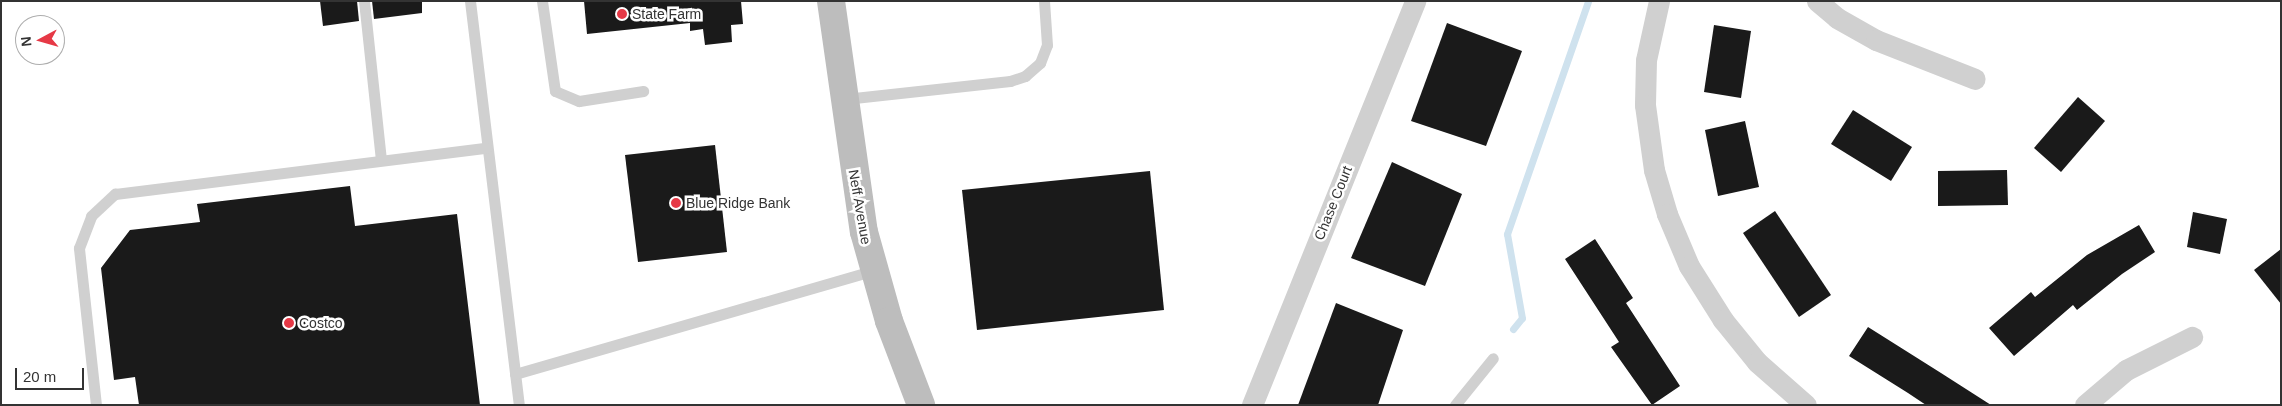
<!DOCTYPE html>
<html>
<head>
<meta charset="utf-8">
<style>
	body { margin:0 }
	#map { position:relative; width:2282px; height:406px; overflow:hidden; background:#fff; font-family:Helvetica,sans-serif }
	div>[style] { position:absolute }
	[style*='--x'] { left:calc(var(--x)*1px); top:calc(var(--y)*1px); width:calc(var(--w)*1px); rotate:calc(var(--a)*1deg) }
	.stream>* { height:7px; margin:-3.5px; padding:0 3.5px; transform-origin:3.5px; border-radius:3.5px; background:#cfe2ee }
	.building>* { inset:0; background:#1a1a1a }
	.service>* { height:11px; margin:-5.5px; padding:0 5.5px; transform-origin:5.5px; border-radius:5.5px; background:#d0d0d0 }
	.minor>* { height:21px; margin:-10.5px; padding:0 10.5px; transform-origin:10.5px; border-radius:10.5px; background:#d0d0d0 }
	.secondary>* { height:28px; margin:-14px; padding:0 14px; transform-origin:14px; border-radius:14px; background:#bdbdbd }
	.dots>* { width:14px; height:14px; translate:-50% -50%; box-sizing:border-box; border:2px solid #fff; border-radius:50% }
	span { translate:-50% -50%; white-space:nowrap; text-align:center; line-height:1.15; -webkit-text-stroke:5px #fff; paint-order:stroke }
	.poi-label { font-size:14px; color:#333 }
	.left { translate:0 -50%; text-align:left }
	.street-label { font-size:14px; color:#333 }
	.frame { position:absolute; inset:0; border:2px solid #333; pointer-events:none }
	.north { position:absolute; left:15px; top:15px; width:50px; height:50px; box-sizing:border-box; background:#fff; border:1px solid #adadad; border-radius:50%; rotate:264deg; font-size:14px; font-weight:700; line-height:20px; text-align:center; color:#333 }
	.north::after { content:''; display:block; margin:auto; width:18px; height:22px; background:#e63946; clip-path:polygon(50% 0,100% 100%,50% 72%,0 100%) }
	.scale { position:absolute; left:15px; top:368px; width:69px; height:22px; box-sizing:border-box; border:2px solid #333; border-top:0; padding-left:6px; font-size:15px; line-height:18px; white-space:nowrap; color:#333; -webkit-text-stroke:4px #fff; paint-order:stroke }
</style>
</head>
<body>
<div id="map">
	<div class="stream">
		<i style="--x:1513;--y:329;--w:14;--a:-51"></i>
		<i style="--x:1522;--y:318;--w:85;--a:-100.1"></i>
		<i style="--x:1507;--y:234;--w:247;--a:-70.8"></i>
	</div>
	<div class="building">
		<i style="clip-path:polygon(320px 1px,357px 1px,359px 21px,323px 26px)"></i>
		<i style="clip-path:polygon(372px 1px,422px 1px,422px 13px,374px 19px)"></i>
		<i style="clip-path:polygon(584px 1px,741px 1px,743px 24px,731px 25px,732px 42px,705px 45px,703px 29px,690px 31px,690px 23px,587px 34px)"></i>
		<i style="clip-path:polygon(1447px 23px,1522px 51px,1486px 146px,1411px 121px)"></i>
		<i style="clip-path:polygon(1714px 25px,1751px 31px,1741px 98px,1704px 92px)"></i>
		<i style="clip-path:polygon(2078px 97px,2105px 121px,2061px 172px,2034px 148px)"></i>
		<i style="clip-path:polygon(1853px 110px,1912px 147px,1891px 181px,1831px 144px)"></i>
		<i style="clip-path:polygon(1745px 121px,1759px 187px,1718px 196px,1705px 130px)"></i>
		<i style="clip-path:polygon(715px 145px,727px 252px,638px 262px,625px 155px)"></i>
		<i style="clip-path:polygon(1392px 162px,1462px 194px,1425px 286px,1351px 258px)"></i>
		<i style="clip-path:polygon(2007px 170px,2008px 205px,1938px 206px,1938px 171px)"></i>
		<i style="clip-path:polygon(1150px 171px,1164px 310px,977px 330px,962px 190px)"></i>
		<i style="clip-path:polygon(350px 186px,355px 226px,457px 214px,480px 405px,139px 405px,135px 377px,114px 380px,101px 268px,130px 230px,200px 222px,197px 204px)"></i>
		<i style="clip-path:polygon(1775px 211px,1831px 295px,1799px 317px,1743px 233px)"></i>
		<i style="clip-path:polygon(2193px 212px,2227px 219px,2220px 254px,2187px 247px)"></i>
		<i style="clip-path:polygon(2139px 225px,2155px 252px,2122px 274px,2077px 310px,2073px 305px,2014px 356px,1989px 328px,2031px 292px,2035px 297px,2087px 255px)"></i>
		<i style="clip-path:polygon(1595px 239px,1633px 298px,1626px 303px,1680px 386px,1652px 405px,1611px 347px,1619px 342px,1565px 259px)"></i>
		<i style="clip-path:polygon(2281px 249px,2281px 304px,2254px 270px)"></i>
		<i style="clip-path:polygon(1336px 303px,1403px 330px,1378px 405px,1298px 405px)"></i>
		<i style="clip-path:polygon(1868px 327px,1941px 373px,1991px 405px,1926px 405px,1908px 393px,1849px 356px)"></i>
	</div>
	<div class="service">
		<i style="--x:364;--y:1;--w:160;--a:83.9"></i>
		<i style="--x:470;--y:1;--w:407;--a:83.1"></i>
		<i style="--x:542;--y:1;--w:91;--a:81.8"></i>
		<i style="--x:555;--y:91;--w:26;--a:23"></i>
		<i style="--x:579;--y:101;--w:65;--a:-8.9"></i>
		<i style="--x:845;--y:99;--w:166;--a:-6.2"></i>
		<i style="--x:1010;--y:81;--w:16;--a:-18"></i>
		<i style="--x:1025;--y:76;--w:20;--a:-41"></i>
		<i style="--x:1040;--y:63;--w:19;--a:-69"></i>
		<i style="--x:1047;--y:45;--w:44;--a:-93.9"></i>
		<i style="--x:515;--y:374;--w:373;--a:-16.1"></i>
		<i style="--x:96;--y:405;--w:158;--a:-96.2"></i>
		<i style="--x:79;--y:248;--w:34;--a:-69"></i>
		<i style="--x:91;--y:216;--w:33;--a:-43"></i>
		<i style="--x:115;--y:194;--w:374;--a:-7.1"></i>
		<i style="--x:1455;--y:405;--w:60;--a:-51"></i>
	</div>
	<div class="minor">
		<i style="--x:1659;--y:1;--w:60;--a:102.4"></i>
		<i style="--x:1646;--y:60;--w:45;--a:91.3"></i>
		<i style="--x:1645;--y:105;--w:66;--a:82.1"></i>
		<i style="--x:1654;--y:170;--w:46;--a:73.5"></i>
		<i style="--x:1667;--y:214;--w:56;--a:67.1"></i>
		<i style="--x:1689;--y:266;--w:64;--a:57.8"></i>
		<i style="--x:1723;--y:320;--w:54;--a:51"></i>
		<i style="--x:1757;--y:362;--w:65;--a:41.3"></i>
		<i style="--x:1817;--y:1;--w:26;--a:40"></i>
		<i style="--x:1837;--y:18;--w:45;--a:29.4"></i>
		<i style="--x:1876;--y:40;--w:106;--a:21.5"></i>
		<i style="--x:1252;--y:405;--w:436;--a:-68"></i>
		<i style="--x:2085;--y:405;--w:54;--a:-40.5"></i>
		<i style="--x:2126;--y:370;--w:74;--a:-26.6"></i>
	</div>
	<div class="secondary">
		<i style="--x:831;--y:1;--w:233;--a:81.9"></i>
		<i style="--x:864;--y:232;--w:92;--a:74.3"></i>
		<i style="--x:889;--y:321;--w:90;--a:69.1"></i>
	</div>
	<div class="dots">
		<i style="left:622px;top:14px;background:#e63946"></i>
		<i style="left:676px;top:203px;background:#e63946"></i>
		<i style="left:289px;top:323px;background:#e63946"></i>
	</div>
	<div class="poi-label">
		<span class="left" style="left:632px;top:14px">State Farm</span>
		<span class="left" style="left:686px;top:203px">Blue Ridge Bank</span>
		<span class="left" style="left:299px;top:323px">Costco</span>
	</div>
	<div class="street-label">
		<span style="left:1333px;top:203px;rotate:-68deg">Chase Court</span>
		<span style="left:860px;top:207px;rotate:80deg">Neff Avenue</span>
	</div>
	<div class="frame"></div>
	<div class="north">N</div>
	<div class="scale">20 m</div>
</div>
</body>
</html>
